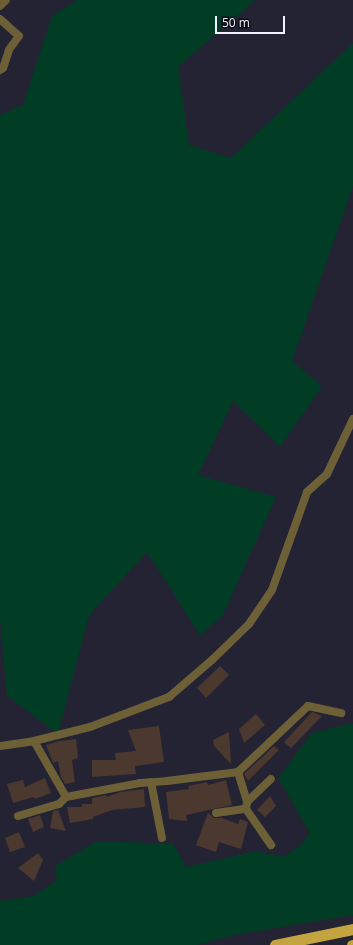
<!DOCTYPE html>
<html>
<head>
<meta charset="utf-8">
<style>
	body { margin:0 }
	#map { position:relative; width:353px; height:945px; overflow:hidden; background:#242334; font-family:"Open Sans",sans-serif }
	div>[style] { position:absolute }
	[style*='--x'] { left:calc(var(--x)*1px); top:calc(var(--y)*1px); width:calc(var(--w)*1px); rotate:calc(var(--a)*1deg) }
	.green>* { inset:0; background:#013c25 }
	.building>* { inset:0; background:#4b382e }
	.minor>* { height:8px; margin:-4px; padding:0 4px; transform-origin:4px; border-radius:4px; background:#6d6037 }
	.trunk>* { height:11px; margin:-5.5px; padding:0 5.5px; transform-origin:5.5px; border-radius:5.5px; background:#c4a43e }
	span { translate:-50% -50%; white-space:nowrap; text-align:center; line-height:1.15; -webkit-text-stroke:4px #0e0d15; paint-order:stroke }
	.scale { position:absolute; left:215px; top:16px; width:70px; height:18px; box-sizing:border-box; border:2px solid #f2f1fd; border-top:0; padding-left:5px; font-size:12px; line-height:14px; white-space:nowrap; color:#f2f1fd; -webkit-text-stroke:3px #0e0d15; paint-order:stroke }
</style>
</head>
<body>
<div id="map">
	<div class="green">
		<i style="clip-path:polygon(77px 0,255px 0,178px 67px,189px 145px,231px 158px,353px 43px,353px 186px,292px 361px,322px 386px,280px 447px,233px 401px,198px 475px,276px 497px,223px 615px,200px 635px,147px 552px,89px 615px,58px 734px,7px 696px,0 618px,0 115px,23px 105px,52px 16px)"></i>
		<i style="clip-path:polygon(353px 723px,353px 915px,239px 934px,197px 945px,0 945px,0 901px,34px 896px,57px 880px,55px 866px,97px 841px,173px 844px,186px 867px,256px 851px,283px 857px,300px 846px,310px 833px,278px 778px,312px 733px)"></i>
	</div>
	<div class="building">
		<i style="clip-path:polygon(220px 666px,229px 675px,206px 698px,197px 688px)"></i>
		<i style="clip-path:polygon(312px 712px,322px 716px,291px 748px,284px 742px)"></i>
		<i style="clip-path:polygon(256px 714px,265px 725px,244px 743px,239px 729px)"></i>
		<i style="clip-path:polygon(159px 726px,164px 762px,135px 766px,136px 774px,92px 777px,92px 760px,116px 760px,115px 753px,136px 751px,128px 730px)"></i>
		<i style="clip-path:polygon(229px 732px,231px 764px,214px 746px,213px 740px)"></i>
		<i style="clip-path:polygon(76px 739px,78px 758px,72px 760px,75px 782px,65px 784px,61px 777px,58px 761px,53px 763px,46px 745px,60px 741px)"></i>
		<i style="clip-path:polygon(274px 746px,279px 750px,248px 781px,244px 774px)"></i>
		<i style="clip-path:polygon(45px 778px,51px 793px,35px 799px,34px 797px,13px 803px,7px 784px,23px 780px,25px 787px)"></i>
		<i style="clip-path:polygon(226px 780px,232px 805px,186px 815px,187px 821px,169px 819px,166px 792px,189px 789px,188px 786px,207px 782px,208px 785px)"></i>
		<i style="clip-path:polygon(144px 789px,145px 807px,112px 810px,93px 817px,93px 819px,70px 823px,67px 807px,82px 807px,82px 804px,92px 804px,92px 798px,106px 795px,107px 797px,120px 792px)"></i>
		<i style="clip-path:polygon(270px 796px,276px 806px,265px 817px,257px 810px)"></i>
		<i style="clip-path:polygon(58px 810px,66px 831px,50px 828px,53px 811px)"></i>
		<i style="clip-path:polygon(208px 813px,214px 818px,222px 818px,238px 824px,240px 819px,248px 822px,241px 849px,219px 842px,216px 852px,196px 845px)"></i>
		<i style="clip-path:polygon(40px 815px,44px 827px,33px 832px,28px 819px)"></i>
		<i style="clip-path:polygon(19px 832px,25px 847px,10px 852px,5px 838px)"></i>
		<i style="clip-path:polygon(38px 853px,43px 860px,34px 881px,18px 868px)"></i>
	</div>
	<div class="minor">
		<i style="--x:0;--y:6;--w:8;--a:-45"></i>
		<i style="--x:0;--y:19;--w:25;--a:42"></i>
		<i style="--x:19;--y:36;--w:17;--a:126"></i>
		<i style="--x:9;--y:50;--w:19;--a:108"></i>
		<i style="--x:3;--y:68;--w:4;--a:146"></i>
		<i style="--x:34;--y:741;--w:64;--a:60.3"></i>
		<i style="--x:66;--y:797;--w:75;--a:-10.7"></i>
		<i style="--x:140;--y:783;--w:27;--a:-4"></i>
		<i style="--x:167;--y:781;--w:72;--a:-7.2"></i>
		<i style="--x:238;--y:772;--w:96;--a:-43.3"></i>
		<i style="--x:308;--y:706;--w:34;--a:12"></i>
		<i style="--x:0;--y:746;--w:34;--a:-8"></i>
		<i style="--x:34;--y:741;--w:58;--a:-14"></i>
		<i style="--x:90;--y:727;--w:85;--a:-20.8"></i>
		<i style="--x:169;--y:697;--w:57;--a:-40.7"></i>
		<i style="--x:212;--y:660;--w:52;--a:-44.2"></i>
		<i style="--x:249;--y:624;--w:41;--a:-55.9"></i>
		<i style="--x:272;--y:590;--w:104;--a:-70.3"></i>
		<i style="--x:307;--y:492;--w:27;--a:-42"></i>
		<i style="--x:327;--y:474;--w:61;--a:-64.7"></i>
		<i style="--x:238;--y:772;--w:31;--a:73"></i>
		<i style="--x:247;--y:802;--w:7;--a:98"></i>
		<i style="--x:246;--y:809;--w:44;--a:55.2"></i>
		<i style="--x:151;--y:782;--w:57;--a:78.9"></i>
		<i style="--x:247;--y:802;--w:33;--a:-44"></i>
		<i style="--x:216;--y:813;--w:30;--a:-8"></i>
		<i style="--x:18;--y:816;--w:43;--a:-16.3"></i>
		<i style="--x:59;--y:804;--w:10;--a:-45"></i>
	</div>
	<div class="trunk">
		<i style="--x:275;--y:945;--w:80;--a:-11.6"></i>
		<i style="--x:352;--y:945;--w:1;--a:0"></i>
	</div>
	<div class="scale">50 m</div>
</div>
</body>
</html>
